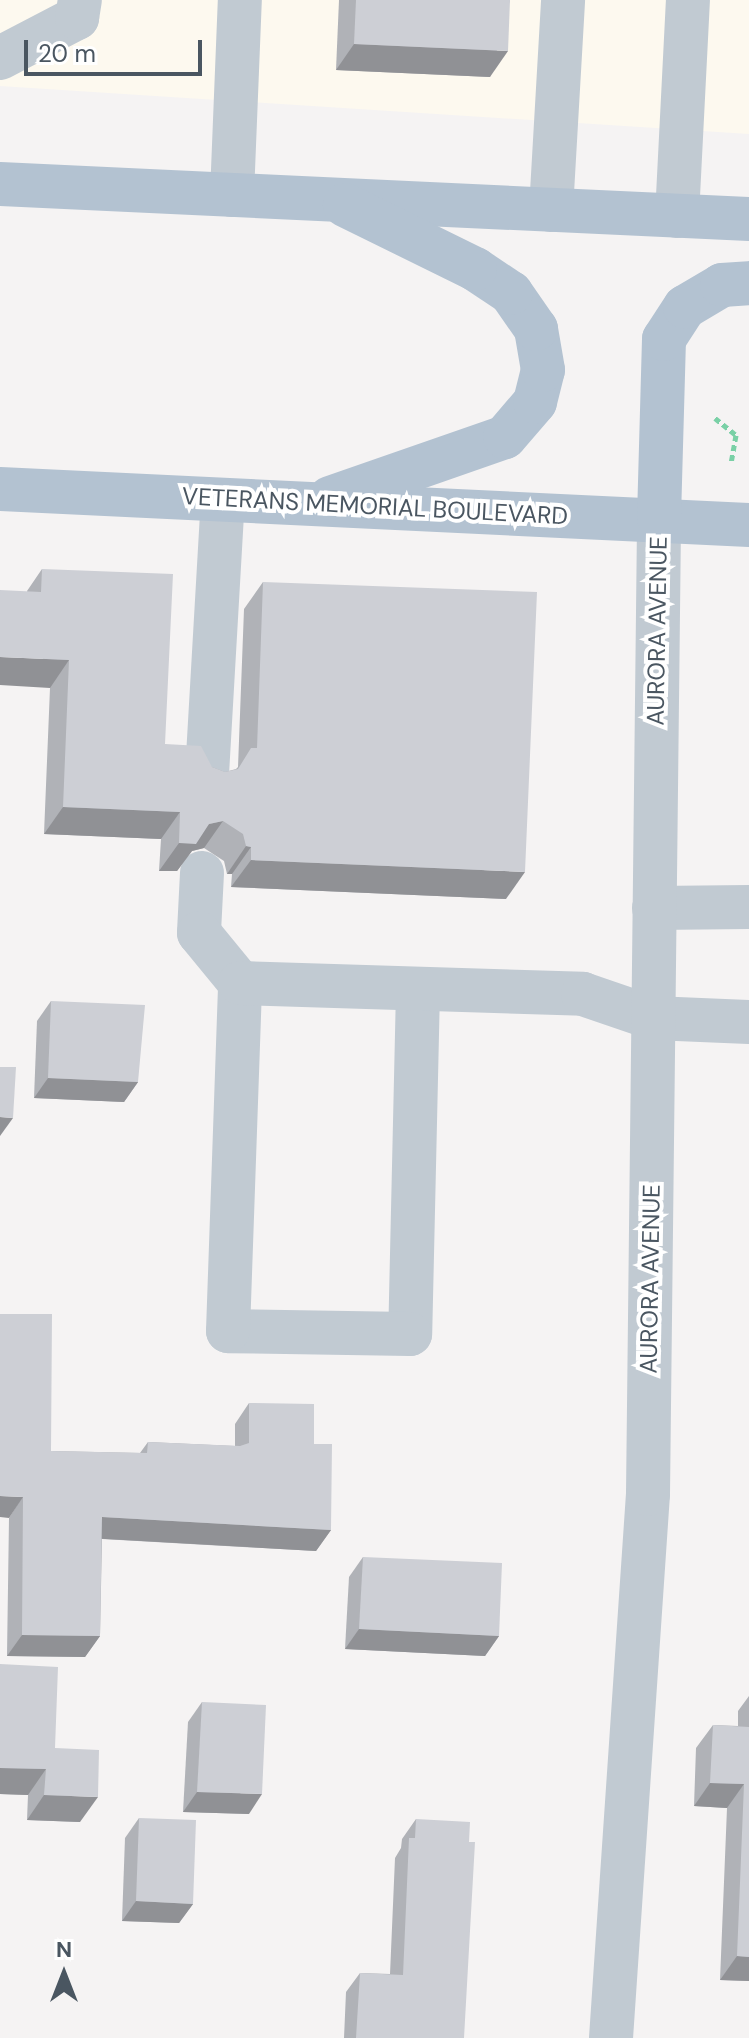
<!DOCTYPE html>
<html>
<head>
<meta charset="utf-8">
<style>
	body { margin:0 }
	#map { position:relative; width:749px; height:2038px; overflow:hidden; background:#f5f3f3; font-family:"DM Sans",sans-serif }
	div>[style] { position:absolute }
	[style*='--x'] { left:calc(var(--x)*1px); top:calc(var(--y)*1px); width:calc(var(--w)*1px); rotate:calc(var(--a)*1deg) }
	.commercial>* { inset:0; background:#fdf9ef }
	.path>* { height:5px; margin-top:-2.5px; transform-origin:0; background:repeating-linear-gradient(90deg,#7ad0a6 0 6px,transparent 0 10px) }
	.minor>* { height:44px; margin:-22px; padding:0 22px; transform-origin:22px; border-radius:22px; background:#c1cad2 }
	.major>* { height:44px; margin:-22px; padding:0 22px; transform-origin:22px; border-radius:22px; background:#b3c2d1 }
	.wall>* { inset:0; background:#b0b2b7 }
	.shaded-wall>* { inset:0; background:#909195 }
	.building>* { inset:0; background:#cdcfd5 }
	span { translate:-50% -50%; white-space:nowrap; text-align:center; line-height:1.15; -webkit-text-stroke:8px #fff; paint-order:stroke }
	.street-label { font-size:24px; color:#4a5661 }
	.north { position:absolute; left:24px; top:1934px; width:80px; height:80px; -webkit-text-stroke:6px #fff; paint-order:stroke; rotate:0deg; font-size:22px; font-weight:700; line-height:32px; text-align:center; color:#4a5661 }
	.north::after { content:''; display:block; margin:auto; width:28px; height:36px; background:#4a5661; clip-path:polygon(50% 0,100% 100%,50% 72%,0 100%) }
	.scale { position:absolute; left:24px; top:40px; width:178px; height:36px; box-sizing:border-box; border:4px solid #4a5661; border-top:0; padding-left:10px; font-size:24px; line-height:28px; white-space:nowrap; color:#4a5661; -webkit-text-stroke:6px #fff; paint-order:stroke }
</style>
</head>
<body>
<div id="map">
	<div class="commercial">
		<i style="clip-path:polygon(0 0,749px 0,749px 134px,0 86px)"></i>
	</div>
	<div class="path">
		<i style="--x:715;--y:418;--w:27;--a:39"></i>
		<i style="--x:736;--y:435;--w:29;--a:100"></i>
	</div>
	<div class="minor">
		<i style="--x:0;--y:58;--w:87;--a:-27.5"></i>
		<i style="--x:77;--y:18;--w:18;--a:-81"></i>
		<i style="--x:232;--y:195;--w:195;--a:-87.7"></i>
		<i style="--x:551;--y:210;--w:210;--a:-86.7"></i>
		<i style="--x:677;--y:216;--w:216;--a:-87.1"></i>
		<i style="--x:207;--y:774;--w:274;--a:-86.7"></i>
		<i style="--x:202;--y:873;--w:60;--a:92.9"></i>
		<i style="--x:199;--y:933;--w:65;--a:50.6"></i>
		<i style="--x:654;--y:908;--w:95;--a:-0.6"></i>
		<i style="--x:418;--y:990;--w:344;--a:91.3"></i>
		<i style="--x:410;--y:1334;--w:182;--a:-179.1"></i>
		<i style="--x:228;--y:1331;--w:348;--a:-88"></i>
		<i style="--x:240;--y:983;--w:343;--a:1.8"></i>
		<i style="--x:583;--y:994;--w:74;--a:18.9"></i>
		<i style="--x:653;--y:1018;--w:96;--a:2.4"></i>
		<i style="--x:611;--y:2038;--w:545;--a:-86.11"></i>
		<i style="--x:648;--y:1494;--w:976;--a:-89.35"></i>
	</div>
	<div class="major">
		<i style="--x:0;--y:184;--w:750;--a:2.68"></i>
		<i style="--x:0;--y:489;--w:750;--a:2.75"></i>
		<i style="--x:330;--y:498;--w:185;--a:-19.2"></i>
		<i style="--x:505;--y:437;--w:46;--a:-49.4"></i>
		<i style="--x:535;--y:402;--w:33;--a:-76"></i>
		<i style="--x:543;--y:370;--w:42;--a:-99.7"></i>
		<i style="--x:536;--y:329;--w:44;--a:-124.8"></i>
		<i style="--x:511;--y:293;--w:43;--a:-146.3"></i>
		<i style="--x:475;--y:269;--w:145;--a:-153.8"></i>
		<i style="--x:659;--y:518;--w:179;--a:-88.4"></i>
		<i style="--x:664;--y:339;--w:38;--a:-57"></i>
		<i style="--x:685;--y:307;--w:43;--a:-30.7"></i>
		<i style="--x:722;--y:285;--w:27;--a:-4"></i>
	</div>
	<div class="wall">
		<i style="clip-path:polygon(339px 0,510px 0,490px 77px,336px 70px)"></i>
		<i style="clip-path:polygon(42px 569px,165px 744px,212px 767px,225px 772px,236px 769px,238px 767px,244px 609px,263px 582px,506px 899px,231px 887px,232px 874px,227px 874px,224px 861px,204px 848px,192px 851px,177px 871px,159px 871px,161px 839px,44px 834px,50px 688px,27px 591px)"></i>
		<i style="clip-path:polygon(51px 1001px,138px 1082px,124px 1102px,34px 1098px,37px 1021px)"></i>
		<i style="clip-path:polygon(249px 1403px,314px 1444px,331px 1530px,316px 1551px,102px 1539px,100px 1636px,85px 1657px,7px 1656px,9px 1518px,51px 1451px,140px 1453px,148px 1442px,235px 1446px,235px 1424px)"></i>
		<i style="clip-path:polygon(363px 1557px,499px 1636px,485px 1656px,345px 1649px,349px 1577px)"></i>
		<i style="clip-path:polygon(0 1664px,55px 1748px,80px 1822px,27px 1820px,28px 1795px,0 1794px)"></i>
		<i style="clip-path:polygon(749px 1696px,749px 1981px,720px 1980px,727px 1808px,694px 1806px,696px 1748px,713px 1725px,738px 1726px,738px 1711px)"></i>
		<i style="clip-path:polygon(202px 1702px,249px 1814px,183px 1812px,188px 1722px)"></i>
		<i style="clip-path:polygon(139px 1818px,193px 1904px,179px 1923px,122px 1921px,125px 1838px)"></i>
		<i style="clip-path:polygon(416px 1819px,464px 2038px,344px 2038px,346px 1992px,360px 1973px,390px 1974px,395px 1858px,401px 1848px,402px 1839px)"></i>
	</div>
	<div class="shaded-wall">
		<i style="clip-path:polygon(354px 44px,508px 51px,490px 77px,336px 70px)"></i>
		<i style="clip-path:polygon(0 657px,69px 660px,50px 688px,0 685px)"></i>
		<i style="clip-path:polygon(63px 807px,180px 812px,161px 839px,44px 834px)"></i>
		<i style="clip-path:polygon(223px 821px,204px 848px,192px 851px,177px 871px,159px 871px,179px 843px,209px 824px)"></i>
		<i style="clip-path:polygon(246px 846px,251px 847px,232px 874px,227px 874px)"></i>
		<i style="clip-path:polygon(251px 860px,525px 872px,506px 899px,231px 887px)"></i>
		<i style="clip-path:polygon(48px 1078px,138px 1082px,124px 1102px,34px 1098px)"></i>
		<i style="clip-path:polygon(0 1117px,13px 1118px,0 1136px)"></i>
		<i style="clip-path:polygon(0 1496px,23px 1497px,9px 1518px,0 1517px)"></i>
		<i style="clip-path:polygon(102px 1517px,331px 1530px,316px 1551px,88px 1538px)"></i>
		<i style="clip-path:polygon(359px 1629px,499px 1636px,485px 1656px,345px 1649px)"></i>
		<i style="clip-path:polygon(22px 1635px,100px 1636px,85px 1657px,7px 1656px)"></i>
		<i style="clip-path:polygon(0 1768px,46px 1769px,28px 1795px,0 1794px)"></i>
		<i style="clip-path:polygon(710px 1783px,744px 1784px,727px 1808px,694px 1806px)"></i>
		<i style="clip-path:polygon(197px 1792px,262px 1794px,249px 1814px,183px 1812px)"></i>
		<i style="clip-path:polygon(44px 1795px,98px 1797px,80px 1822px,27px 1820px)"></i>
		<i style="clip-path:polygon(136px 1901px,193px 1904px,179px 1923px,122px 1921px)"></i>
		<i style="clip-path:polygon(737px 1956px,749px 1957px,749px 1981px,720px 1980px)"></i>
	</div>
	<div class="building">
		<i style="clip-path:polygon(356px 0,510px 0,508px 51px,354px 44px)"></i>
		<i style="clip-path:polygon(42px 569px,173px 574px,165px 744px,201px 746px,212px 767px,225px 772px,238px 769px,251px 748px,257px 748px,263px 582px,537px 592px,525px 872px,251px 860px,251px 847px,246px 846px,243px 834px,223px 821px,209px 824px,196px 844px,179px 843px,180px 812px,63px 807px,69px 660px,0 657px,0 590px,41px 592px)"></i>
		<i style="clip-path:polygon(51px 1001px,145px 1005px,138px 1082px,48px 1078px)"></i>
		<i style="clip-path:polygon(0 1067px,16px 1067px,13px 1118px,0 1117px)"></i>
		<i style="clip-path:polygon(0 1314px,52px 1314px,51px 1451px,147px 1453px,148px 1442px,240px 1446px,249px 1443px,249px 1403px,314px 1404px,314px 1444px,332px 1444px,331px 1530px,102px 1517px,100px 1636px,22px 1635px,23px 1497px,0 1496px)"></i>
		<i style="clip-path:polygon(363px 1557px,502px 1563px,499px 1636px,359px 1629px)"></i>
		<i style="clip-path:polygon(0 1664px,58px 1667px,55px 1748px,99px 1750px,98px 1797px,44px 1795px,46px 1769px,0 1768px)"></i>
		<i style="clip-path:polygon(202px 1702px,266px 1705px,262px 1794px,197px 1792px)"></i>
		<i style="clip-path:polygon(713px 1725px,749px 1727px,749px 1957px,737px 1956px,744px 1784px,710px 1783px)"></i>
		<i style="clip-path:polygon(139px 1818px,196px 1820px,193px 1904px,136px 1901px)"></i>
		<i style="clip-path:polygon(416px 1819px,470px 1822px,469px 1842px,475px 1842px,464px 2038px,356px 2038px,360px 1973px,403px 1975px,409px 1838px,415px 1838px)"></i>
	</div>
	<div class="street-label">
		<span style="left:375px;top:506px;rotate:3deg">VETERANS MEMORIAL BOULEVARD</span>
		<span style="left:657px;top:631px;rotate:-89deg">AURORA AVENUE</span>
		<span style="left:650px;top:1279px;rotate:-89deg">AURORA AVENUE</span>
	</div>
	<div class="north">N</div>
	<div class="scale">20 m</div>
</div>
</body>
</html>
